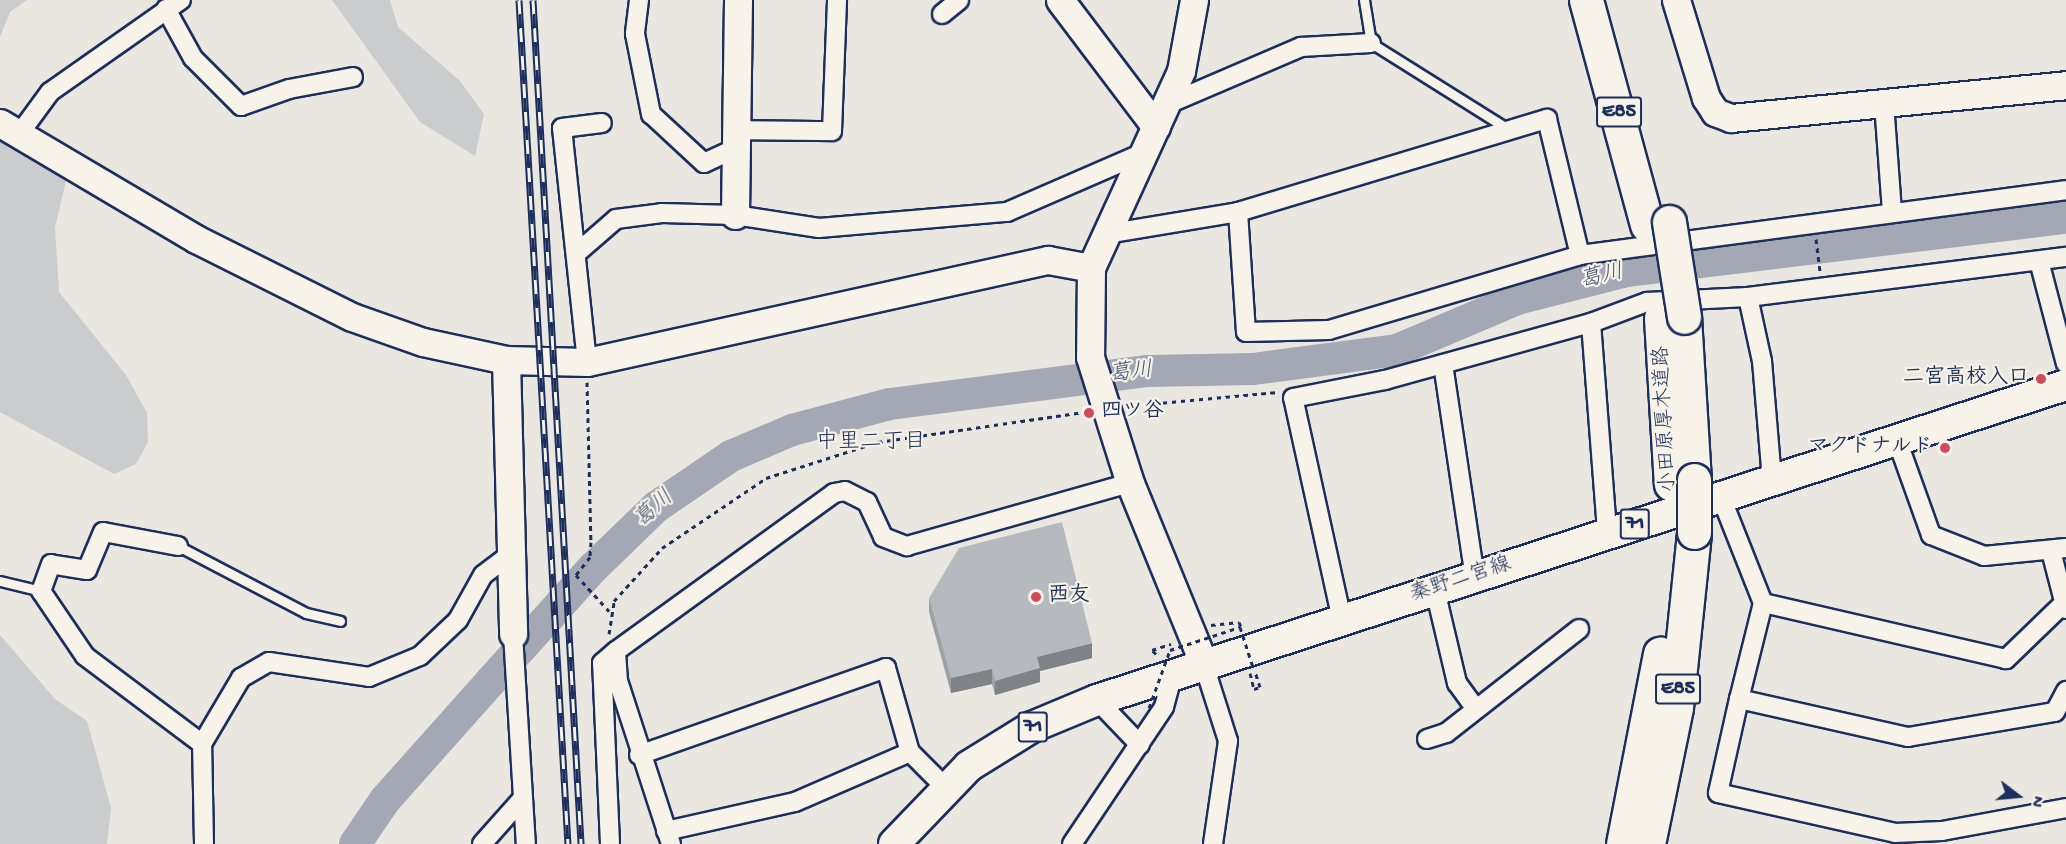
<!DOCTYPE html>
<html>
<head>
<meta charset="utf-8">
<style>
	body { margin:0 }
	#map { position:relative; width:2066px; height:844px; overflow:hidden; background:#eae7e0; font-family:"Gochi Hand","Klee One",sans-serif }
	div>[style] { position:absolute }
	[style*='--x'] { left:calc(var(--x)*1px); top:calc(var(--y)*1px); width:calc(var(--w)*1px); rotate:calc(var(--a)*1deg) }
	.green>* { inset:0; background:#cbcccd }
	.river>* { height:32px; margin:-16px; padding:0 16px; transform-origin:16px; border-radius:16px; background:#a3a8b4 }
	.path>* { height:3px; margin-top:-1.5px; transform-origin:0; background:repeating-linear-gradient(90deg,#1b2f5e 0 4.5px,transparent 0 9px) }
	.roads { filter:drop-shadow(2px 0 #1b2f5e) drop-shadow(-2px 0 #1b2f5e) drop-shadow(0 2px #1b2f5e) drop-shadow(0 -2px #1b2f5e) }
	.lane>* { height:9px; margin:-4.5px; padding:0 4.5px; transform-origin:4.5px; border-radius:4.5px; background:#f7f3e8 }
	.street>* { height:18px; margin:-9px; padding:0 9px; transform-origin:9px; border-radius:9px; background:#f7f3e8 }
	.secondary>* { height:27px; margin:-13.5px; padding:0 13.5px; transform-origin:13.5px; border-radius:13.5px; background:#f7f3e8 }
	.primary>* { height:30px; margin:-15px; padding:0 15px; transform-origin:15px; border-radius:15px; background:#f7f3e8 }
	.highway>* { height:33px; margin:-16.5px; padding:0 16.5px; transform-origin:16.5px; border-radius:16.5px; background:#f7f3e8 }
	.rail>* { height:7px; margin-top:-3.5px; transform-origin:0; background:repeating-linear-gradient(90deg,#f7f3e8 0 14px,#1b2f5e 0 28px); box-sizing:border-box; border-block:2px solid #1b2f5e }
	.path-bridge>* { height:3px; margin-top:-1.5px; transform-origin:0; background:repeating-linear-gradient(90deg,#1b2f5e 0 4.5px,transparent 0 9px) }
	.bridges { filter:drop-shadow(2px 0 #1b2f5e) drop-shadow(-2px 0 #1b2f5e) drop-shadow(0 2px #1b2f5e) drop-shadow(0 -2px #1b2f5e) }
	.highway-bridge>* { height:33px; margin:-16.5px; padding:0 16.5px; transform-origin:16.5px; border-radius:16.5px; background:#f7f3e8 }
	.wall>* { inset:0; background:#9da0a4 }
	.shaded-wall>* { inset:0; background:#7f8286 }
	.building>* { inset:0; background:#b6babf }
	.dots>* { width:16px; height:16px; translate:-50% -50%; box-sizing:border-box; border:3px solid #f7f3e8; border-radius:50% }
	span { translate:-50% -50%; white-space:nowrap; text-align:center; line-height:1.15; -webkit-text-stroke:4.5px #f7f3e8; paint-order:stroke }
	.shield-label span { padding:2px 4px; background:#f7f3e8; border:2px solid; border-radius:4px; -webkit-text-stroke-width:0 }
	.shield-label { font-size:20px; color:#1b2f5e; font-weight:700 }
	.poi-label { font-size:21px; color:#1b2f5e; font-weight:700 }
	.right { translate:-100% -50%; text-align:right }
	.left { translate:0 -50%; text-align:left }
	.street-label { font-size:21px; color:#1b2f5e }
	.water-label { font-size:22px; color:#445378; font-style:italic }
	.neighbourhood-label { font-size:22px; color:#1b2f5e }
	.north { position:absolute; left:1988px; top:766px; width:60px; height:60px; -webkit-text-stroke:4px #f7f3e8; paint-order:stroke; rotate:106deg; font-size:16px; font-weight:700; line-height:24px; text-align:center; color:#1b2f5e }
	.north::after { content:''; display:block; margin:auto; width:21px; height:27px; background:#1b2f5e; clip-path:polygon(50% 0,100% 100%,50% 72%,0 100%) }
</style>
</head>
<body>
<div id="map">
	<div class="green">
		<i style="clip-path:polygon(0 0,27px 0,10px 12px,0 37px)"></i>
		<i style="clip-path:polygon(332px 0,390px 0,398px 27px,460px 81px,484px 114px,475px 156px,420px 122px)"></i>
		<i style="clip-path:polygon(0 111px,44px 138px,66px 181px,55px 227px,59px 292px,126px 375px,147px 413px,148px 442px,136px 464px,114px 474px,0 412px)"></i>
		<i style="clip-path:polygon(0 635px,55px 699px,87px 721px,111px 808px,107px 844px,0 844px)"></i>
	</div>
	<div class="river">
		<i style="--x:355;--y:844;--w:53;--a:-55.7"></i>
		<i style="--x:385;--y:800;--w:161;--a:-48.3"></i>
		<i style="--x:492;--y:680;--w:151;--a:-48"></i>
		<i style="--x:593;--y:568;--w:88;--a:-44.1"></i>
		<i style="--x:656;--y:507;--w:91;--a:-34.2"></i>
		<i style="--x:731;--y:456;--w:66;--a:-23.1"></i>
		<i style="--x:792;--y:430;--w:101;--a:-14.9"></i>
		<i style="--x:890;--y:404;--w:260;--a:-7.3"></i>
		<i style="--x:1148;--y:371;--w:105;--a:-1.1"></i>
		<i style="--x:1253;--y:369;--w:145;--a:-7.5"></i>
		<i style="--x:1397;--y:350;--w:130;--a:-23"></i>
		<i style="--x:1517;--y:299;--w:113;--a:-14.4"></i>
		<i style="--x:1626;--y:271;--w:443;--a:-6.9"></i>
	</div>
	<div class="path">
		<i style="--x:1816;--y:239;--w:32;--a:83"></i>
		<i style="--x:587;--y:382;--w:160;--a:88.6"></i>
		<i style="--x:591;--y:542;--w:15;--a:94"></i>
		<i style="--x:590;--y:557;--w:23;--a:128"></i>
		<i style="--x:576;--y:575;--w:49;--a:47.5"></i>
		<i style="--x:1127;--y:406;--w:152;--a:-5.3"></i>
		<i style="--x:1211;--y:625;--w:28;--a:-6"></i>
		<i style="--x:1239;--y:622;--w:5;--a:68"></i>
		<i style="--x:609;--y:634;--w:33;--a:-81"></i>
		<i style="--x:614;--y:601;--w:72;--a:-47.8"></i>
		<i style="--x:662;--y:548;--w:125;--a:-33.9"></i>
		<i style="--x:766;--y:478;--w:118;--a:-17.8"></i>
		<i style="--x:878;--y:442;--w:208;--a:-8.3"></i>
		<i style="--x:1156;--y:654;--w:6;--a:-135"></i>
		<i style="--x:1152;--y:650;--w:20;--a:-18"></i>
		<i style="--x:1250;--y:673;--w:16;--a:76"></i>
		<i style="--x:1254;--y:689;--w:6;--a:-18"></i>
		<i style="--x:1260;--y:687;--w:16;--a:-108"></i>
	</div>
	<div class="roads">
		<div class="lane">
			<i style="--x:1364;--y:0;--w:44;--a:80.8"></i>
			<i style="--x:1371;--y:43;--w:162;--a:32.1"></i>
			<i style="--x:178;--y:546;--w:144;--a:27.6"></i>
			<i style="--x:306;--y:613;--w:35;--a:13"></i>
			<i style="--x:0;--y:581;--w:42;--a:13.7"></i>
		</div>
		<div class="street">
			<i style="--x:639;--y:0;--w:34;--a:97"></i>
			<i style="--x:635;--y:34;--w:82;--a:78.7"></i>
			<i style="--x:651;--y:114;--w:72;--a:42.8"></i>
			<i style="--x:704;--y:163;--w:33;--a:-25"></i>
			<i style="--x:166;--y:9;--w:56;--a:61.1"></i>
			<i style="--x:193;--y:58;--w:68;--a:45"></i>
			<i style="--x:241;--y:106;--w:51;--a:-19.5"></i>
			<i style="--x:289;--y:89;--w:65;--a:-10.6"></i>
			<i style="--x:942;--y:14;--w:22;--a:-39"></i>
			<i style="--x:1884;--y:103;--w:109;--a:85.8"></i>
			<i style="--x:1168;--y:104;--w:145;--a:-23.2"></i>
			<i style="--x:1301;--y:47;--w:70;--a:-3.3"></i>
			<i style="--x:733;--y:130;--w:99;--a:0.6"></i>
			<i style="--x:832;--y:131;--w:131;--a:-87.8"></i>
			<i style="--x:20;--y:133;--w:51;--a:-53.8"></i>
			<i style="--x:50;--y:92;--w:160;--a:-35.1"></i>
			<i style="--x:1238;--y:212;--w:120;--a:86.2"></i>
			<i style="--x:1246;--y:332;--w:83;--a:-1.4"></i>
			<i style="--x:1329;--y:330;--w:262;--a:-16.6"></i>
			<i style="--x:1580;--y:255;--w:490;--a:-7.6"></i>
			<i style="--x:1107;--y:234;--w:133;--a:-9.5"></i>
			<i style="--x:1238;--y:212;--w:323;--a:-16.8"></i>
			<i style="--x:1547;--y:119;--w:140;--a:76.4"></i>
			<i style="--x:578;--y:252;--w:50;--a:-41"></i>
			<i style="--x:616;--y:219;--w:46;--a:-7.4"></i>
			<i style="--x:662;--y:213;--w:73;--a:1.6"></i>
			<i style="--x:735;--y:215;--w:85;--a:8.8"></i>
			<i style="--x:819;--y:228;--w:189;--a:-4.9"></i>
			<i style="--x:1007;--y:212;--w:150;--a:-23.5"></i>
			<i style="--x:2039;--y:261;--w:106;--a:75.3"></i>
			<i style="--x:1748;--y:297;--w:66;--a:77.7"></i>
			<i style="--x:1762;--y:361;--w:119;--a:85.2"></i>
			<i style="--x:1591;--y:323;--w:60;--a:-20.6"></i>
			<i style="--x:1647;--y:302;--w:101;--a:-2.8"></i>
			<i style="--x:1748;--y:297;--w:321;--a:-7.2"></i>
			<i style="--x:587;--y:362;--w:235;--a:-96.1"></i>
			<i style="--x:562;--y:128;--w:40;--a:-7.1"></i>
			<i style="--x:1443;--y:364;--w:215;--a:81.5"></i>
			<i style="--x:1897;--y:440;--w:101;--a:70.3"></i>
			<i style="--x:1931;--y:535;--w:57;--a:21.6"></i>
			<i style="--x:1984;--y:556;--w:82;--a:-5.6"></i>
			<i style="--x:1721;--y:497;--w:114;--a:68.4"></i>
			<i style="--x:178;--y:546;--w:76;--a:-169.4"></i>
			<i style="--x:103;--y:532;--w:41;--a:112.8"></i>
			<i style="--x:87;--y:570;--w:36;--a:-171"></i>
			<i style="--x:51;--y:564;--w:29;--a:110"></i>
			<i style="--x:41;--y:591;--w:78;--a:55.9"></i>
			<i style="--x:85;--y:656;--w:146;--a:36.9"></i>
			<i style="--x:2051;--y:551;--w:60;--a:75.5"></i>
			<i style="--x:1435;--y:590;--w:96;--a:76.7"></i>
			<i style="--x:1457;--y:683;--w:32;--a:54"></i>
			<i style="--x:2062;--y:605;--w:78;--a:136"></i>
			<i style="--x:2006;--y:659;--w:249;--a:-167"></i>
			<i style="--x:1763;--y:603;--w:99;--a:104"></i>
			<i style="--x:1739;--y:699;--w:173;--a:12.7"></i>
			<i style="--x:1908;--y:737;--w:149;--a:-9.7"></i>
			<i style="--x:2055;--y:712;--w:24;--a:-62"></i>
			<i style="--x:1342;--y:620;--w:227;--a:-102.4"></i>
			<i style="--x:1293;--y:398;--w:94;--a:-11.1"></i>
			<i style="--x:1385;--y:380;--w:214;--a:-15.5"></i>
			<i style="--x:1591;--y:323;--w:211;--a:85.6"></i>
			<i style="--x:513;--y:634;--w:210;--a:86.5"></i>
			<i style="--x:1203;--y:662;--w:83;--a:72.4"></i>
			<i style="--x:1228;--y:741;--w:104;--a:98.3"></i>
			<i style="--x:1739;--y:699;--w:96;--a:102.6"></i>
			<i style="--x:1718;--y:793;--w:181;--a:12.7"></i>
			<i style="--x:1895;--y:833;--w:47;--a:-2.4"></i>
			<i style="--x:1942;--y:831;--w:126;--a:-10.5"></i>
			<i style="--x:1097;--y:700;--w:62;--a:46.3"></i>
			<i style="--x:1427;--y:739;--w:20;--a:-18"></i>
			<i style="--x:1446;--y:733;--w:169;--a:-38"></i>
			<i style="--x:639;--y:755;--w:262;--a:-19.4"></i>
			<i style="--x:886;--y:668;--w:87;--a:74.1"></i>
			<i style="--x:910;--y:752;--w:49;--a:45"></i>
			<i style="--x:666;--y:831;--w:132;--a:-12.7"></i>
			<i style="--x:795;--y:802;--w:125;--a:-23.5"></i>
			<i style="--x:204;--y:844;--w:100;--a:-91.1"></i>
			<i style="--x:202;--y:744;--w:77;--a:-59.4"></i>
			<i style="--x:241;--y:678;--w:32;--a:-30"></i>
			<i style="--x:269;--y:662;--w:101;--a:8.5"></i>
			<i style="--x:369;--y:677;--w:55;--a:-22.4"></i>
			<i style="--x:420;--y:656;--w:52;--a:-43.5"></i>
			<i style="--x:458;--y:620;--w:51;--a:-60.9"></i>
			<i style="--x:483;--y:575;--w:34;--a:-37"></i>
			<i style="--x:482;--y:844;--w:59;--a:-48.4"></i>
			<i style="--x:610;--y:844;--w:181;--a:-92.5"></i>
			<i style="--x:602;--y:663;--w:18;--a:-41"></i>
			<i style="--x:671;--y:844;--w:171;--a:-108"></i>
			<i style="--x:618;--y:681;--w:30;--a:-94"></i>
			<i style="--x:616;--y:651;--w:269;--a:-35.9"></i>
			<i style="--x:834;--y:493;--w:11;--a:-10"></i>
			<i style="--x:845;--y:491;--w:25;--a:27"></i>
			<i style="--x:867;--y:502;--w:38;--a:65"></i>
			<i style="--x:883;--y:537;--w:26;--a:21"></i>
			<i style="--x:907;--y:546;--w:232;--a:-15.8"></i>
			<i style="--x:1072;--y:844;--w:165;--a:-56.1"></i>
			<i style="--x:1164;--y:707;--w:35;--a:-75"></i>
		</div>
		<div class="secondary">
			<i style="--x:1060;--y:0;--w:159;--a:52.9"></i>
			<i style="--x:1194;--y:0;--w:72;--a:100.4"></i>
			<i style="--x:1181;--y:71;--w:217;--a:114.6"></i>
			<i style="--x:1091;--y:268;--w:89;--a:90.6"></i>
			<i style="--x:1090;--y:357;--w:132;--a:72.4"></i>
			<i style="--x:1130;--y:483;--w:193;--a:67.8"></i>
			<i style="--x:1676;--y:0;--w:102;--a:73"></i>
			<i style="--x:1706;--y:98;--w:17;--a:57"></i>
			<i style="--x:1715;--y:112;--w:17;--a:21"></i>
			<i style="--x:1731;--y:118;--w:337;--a:-5.6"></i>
			<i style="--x:0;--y:123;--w:228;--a:30.6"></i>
			<i style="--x:196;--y:239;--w:174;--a:26.6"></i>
			<i style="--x:352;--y:317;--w:75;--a:19.4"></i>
			<i style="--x:423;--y:342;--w:85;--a:12.2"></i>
			<i style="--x:506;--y:360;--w:81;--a:1.4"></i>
			<i style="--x:587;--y:362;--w:472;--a:-12.5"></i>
			<i style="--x:1048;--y:260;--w:44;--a:10.5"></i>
			<i style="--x:735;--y:215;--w:215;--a:-89.2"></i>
			<i style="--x:506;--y:360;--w:274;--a:88.5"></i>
		</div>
		<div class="primary">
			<i style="--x:894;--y:844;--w:108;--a:-46.1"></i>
			<i style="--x:969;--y:766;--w:74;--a:-31.8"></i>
			<i style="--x:1032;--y:727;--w:70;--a:-22.6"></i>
			<i style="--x:1097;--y:700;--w:1019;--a:-18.01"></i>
		</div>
		<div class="highway">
			<i style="--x:1586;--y:0;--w:233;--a:74.8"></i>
			<i style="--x:1684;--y:317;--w:163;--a:86.5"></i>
			<i style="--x:1661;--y:318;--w:166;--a:86.6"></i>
			<i style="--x:1623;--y:844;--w:194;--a:-79"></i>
			<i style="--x:1648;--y:844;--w:140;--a:-78.4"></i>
			<i style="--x:1676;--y:707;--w:176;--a:-84.1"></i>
		</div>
	</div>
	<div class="rail">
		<i style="--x:519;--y:0;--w:845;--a:86.68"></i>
		<i style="--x:533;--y:0;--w:845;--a:86.74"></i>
	</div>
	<div class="path-bridge">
		<i style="--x:1149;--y:708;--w:62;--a:-70.1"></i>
		<i style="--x:1170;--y:650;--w:74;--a:-18.2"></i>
		<i style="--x:1240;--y:627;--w:42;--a:72"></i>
	</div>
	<div class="bridges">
		<div class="highway-bridge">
			<i style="--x:1669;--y:222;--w:96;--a:81"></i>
			<i style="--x:1694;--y:532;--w:52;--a:-90"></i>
		</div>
	</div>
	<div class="wall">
		<i style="clip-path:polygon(929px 598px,1092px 658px,1040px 671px,1040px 682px,995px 695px,992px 684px,951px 693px,929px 612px)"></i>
	</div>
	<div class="shaded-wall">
		<i style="clip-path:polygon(1092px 643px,1092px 658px,1040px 671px,1040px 682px,995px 695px,995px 681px,1037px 657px)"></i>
		<i style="clip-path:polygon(992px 669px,992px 684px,951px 693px,951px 678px)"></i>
	</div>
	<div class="building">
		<i style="clip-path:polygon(1062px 522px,1092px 643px,1037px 657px,1040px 668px,995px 681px,992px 669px,951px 678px,929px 598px,959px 548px)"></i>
	</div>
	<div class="dots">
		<i style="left:2041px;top:379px;background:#d1495b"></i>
		<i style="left:1089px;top:413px;background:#d1495b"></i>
		<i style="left:1945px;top:448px;background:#d1495b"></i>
		<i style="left:1036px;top:597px;background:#d1495b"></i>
	</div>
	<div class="shield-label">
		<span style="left:1619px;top:112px">E85</span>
		<span style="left:1635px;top:524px">71</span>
		<span style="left:1678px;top:689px">E85</span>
		<span style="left:1033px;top:727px">71</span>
	</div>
	<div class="poi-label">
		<span class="right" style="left:2029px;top:379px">二宮高校入口</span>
		<span class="left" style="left:1101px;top:413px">四ツ谷</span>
		<span class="right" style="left:1933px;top:448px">マクドナルド</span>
		<span class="left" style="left:1048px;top:597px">西友</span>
	</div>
	<div class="street-label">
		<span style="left:1667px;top:419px;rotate:-93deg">小田原厚木道路</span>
		<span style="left:1461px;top:581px;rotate:-18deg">秦野二宮線</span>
	</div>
	<div class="water-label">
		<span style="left:1602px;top:278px;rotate:-13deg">葛川</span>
		<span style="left:1131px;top:374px;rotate:-6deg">葛川</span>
		<span style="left:655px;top:510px;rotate:-42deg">葛川</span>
	</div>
	<div class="neighbourhood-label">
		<span style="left:871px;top:444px">中里二丁目</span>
	</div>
	<div class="north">N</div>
</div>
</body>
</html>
